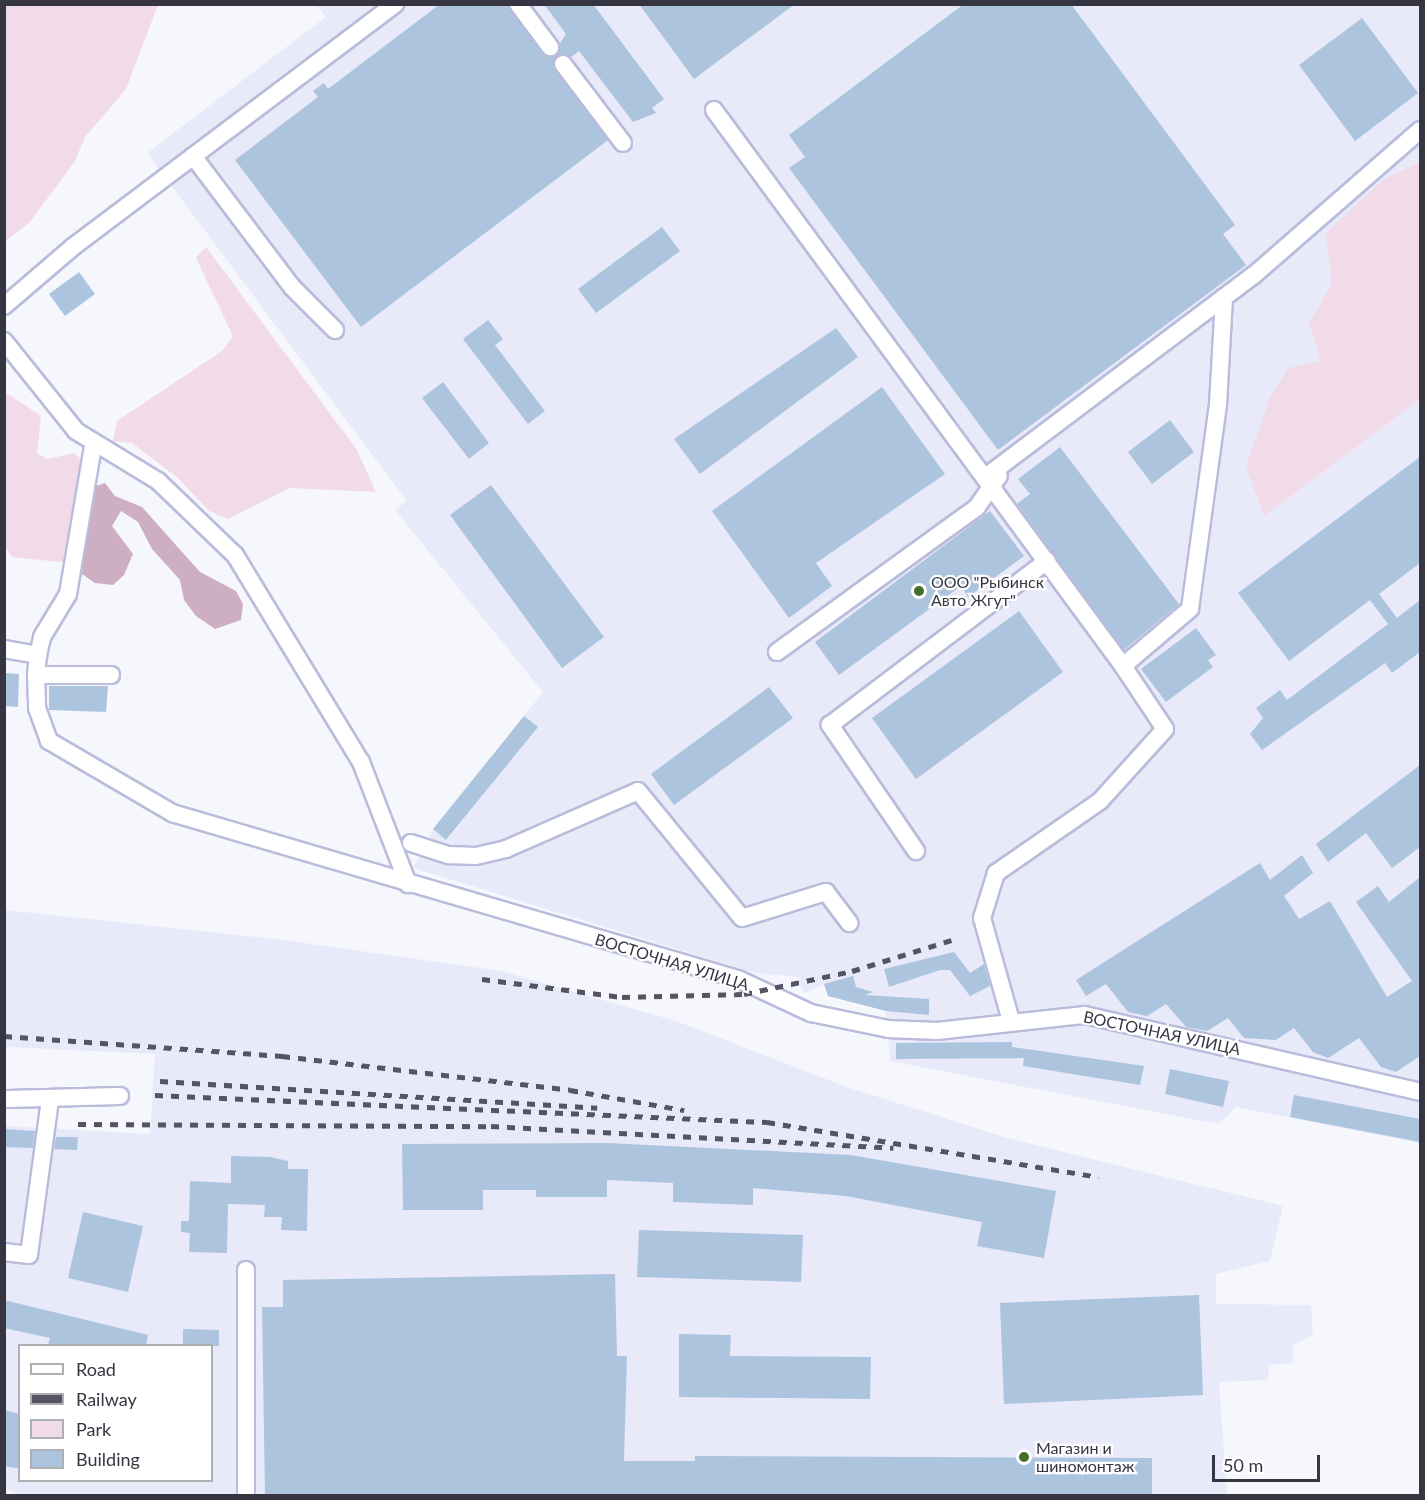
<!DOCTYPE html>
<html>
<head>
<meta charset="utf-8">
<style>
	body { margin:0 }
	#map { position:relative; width:1425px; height:1500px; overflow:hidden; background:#f6f7fd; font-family:Lato,sans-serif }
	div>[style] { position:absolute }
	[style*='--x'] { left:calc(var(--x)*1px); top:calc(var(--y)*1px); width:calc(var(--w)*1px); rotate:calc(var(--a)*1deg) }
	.built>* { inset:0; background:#e8e9f9 }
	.green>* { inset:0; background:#f2dbe9 }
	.forest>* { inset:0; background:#ceaec2 }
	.building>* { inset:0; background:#adc4de }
	.roads { filter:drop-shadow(2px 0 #b9bcda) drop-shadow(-2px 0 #b9bcda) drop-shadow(0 2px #b9bcda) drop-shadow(0 -2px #b9bcda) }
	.minor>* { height:16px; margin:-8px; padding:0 8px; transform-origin:8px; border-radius:8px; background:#fff }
	.rail>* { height:4.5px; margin-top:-2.25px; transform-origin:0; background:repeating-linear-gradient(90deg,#545560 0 8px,transparent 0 16px) }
	.dots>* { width:16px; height:16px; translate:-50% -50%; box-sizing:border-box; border:3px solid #fff; border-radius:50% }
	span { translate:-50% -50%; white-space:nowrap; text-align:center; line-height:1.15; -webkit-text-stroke:4.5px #fff; paint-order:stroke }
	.poi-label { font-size:16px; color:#353642 }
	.left { translate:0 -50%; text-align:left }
	.street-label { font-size:16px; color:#353642 }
	.frame { position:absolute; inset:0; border:6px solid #353642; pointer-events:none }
	.legend { position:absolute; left:18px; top:1344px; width:195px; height:138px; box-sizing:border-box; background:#fff; border:2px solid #aeafb3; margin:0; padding:8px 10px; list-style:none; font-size:18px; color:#353642 }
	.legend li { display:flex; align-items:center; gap:12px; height:30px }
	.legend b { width:30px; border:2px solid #aeafb3 }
	.scale { position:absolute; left:1212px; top:1455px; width:108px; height:27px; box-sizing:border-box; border:3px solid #353642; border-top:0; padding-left:8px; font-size:18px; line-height:21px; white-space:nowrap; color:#353642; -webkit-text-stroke:4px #fff; paint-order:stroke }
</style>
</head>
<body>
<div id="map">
	<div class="built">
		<i style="clip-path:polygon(317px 5px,1420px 5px,1420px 1143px,1236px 1107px,1219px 1124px,890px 1061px,886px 1011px,828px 996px,824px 985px,803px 993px,798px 977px,755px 973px,413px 868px,433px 829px,447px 840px,537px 727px,524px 716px,543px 692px,395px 510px,407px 501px,147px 153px,326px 17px)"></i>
		<i style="clip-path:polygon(evenodd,5px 910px,283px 940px,501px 971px,676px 1021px,844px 1086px,1007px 1138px,1283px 1206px,1270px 1261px,1216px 1274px,1216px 1304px,1311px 1305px,1313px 1334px,1293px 1346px,1293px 1363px,1269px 1365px,1268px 1380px,1219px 1382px,1227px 1495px,20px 1495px,4px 1487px,5px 1126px,150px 1134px,155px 1054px,5px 1047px,5px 910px,20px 1346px,212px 1346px,212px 1480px,20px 1480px,20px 1346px)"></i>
	</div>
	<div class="green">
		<i style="clip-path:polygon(5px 4px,158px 5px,126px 89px,85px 137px,75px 161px,30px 222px,5px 242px)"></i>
		<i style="clip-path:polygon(1420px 162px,1420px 399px,1264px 516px,1246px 467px,1270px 398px,1288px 368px,1321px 361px,1309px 324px,1332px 284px,1326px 233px,1383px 180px)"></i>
		<i style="clip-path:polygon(206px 247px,357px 450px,376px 492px,290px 488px,228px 519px,209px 511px,179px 479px,132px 443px,113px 441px,117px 421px,222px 351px,233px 336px,196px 258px)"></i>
		<i style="clip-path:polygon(5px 392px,41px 416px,37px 454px,47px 459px,75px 453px,86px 466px,69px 563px,12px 557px,5px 547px)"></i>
	</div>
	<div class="forest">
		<i style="clip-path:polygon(105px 483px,115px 496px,142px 507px,200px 572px,236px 591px,243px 604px,241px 620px,215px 629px,196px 616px,184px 600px,180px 580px,152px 549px,138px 522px,121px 511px,112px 526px,133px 554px,124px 575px,113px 585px,95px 583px,82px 574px,93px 487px)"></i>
	</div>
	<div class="building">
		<i style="clip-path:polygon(440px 4px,508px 4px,542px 53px,551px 57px,566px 34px,544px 4px,593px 4px,664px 99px,652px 108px,656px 113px,633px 122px,579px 51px,571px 57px,557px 55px,555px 70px,608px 140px,361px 327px,235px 160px,318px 97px,313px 91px,324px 83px,328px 89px)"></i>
		<i style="clip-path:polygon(639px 4px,795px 4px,694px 79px)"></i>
		<i style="clip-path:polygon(964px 4px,1071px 4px,1235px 225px,1223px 234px,1246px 265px,998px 450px,789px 168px,805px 157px,789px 135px)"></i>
		<i style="clip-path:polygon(1362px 18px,1418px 93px,1355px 141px,1299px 65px)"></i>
		<i style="clip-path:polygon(662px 227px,680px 251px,596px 313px,578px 289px)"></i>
		<i style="clip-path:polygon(79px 272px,95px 294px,65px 316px,49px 294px)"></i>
		<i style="clip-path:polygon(488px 320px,503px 339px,495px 345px,545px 411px,528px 424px,463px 339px)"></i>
		<i style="clip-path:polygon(836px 328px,858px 357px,700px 474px,674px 439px)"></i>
		<i style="clip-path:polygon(443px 382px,489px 443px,469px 459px,422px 398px)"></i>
		<i style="clip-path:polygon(882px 387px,945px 474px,816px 563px,832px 586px,789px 618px,712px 511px)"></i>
		<i style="clip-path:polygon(1170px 420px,1194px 452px,1152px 484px,1128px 452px)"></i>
		<i style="clip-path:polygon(1060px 447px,1179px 604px,1124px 650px,1017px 504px,1030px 494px,1018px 479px)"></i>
		<i style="clip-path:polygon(1420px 457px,1420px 563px,1379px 594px,1397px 618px,1420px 600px,1420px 652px,1392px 673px,1385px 663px,1262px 750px,1250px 734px,1263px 718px,1256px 708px,1280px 690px,1287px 700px,1388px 624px,1370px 600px,1289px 661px,1238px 593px)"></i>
		<i style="clip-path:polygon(491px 485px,604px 637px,562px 668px,450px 515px)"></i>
		<i style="clip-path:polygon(990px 511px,1024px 556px,968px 597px,961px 586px,839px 675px,815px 642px)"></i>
		<i style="clip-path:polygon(1019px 611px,1063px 672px,916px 779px,872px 718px)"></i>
		<i style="clip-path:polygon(1196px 628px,1216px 655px,1208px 660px,1213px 667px,1166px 702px,1141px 669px)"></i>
		<i style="clip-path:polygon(4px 673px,19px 674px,18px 707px,4px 706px)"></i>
		<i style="clip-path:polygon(49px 686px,108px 686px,106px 712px,49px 710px)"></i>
		<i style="clip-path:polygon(769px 687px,793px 718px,674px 805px,651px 774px)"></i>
		<i style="clip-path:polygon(524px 716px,538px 727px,446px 840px,433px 829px)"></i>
		<i style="clip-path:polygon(1420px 765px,1420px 847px,1392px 868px,1366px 833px,1328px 862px,1316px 844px)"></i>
		<i style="clip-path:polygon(1302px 855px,1313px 873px,1284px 896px,1299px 919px,1330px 901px,1387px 997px,1412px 981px,1356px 902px,1378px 886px,1389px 902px,1420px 877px,1420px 1056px,1396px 1072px,1381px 1067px,1359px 1038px,1328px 1058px,1313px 1052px,1294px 1028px,1276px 1040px,1244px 1038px,1228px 1018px,1207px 1031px,1186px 1027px,1166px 1004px,1147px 1016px,1128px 1012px,1106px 984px,1086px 996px,1076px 980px,1260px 863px,1270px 880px)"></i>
		<i style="clip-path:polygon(954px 952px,970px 973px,984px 964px,990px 986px,970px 996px,950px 970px,940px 970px,889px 987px,884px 969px)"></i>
		<i style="clip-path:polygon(853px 976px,856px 987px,873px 992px,865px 995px,929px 999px,929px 1015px,886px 1011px,828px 996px,824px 984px)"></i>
		<i style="clip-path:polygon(1012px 1042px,1012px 1047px,1144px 1066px,1140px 1085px,1023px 1066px,1024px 1058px,896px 1059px,896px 1043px)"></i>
		<i style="clip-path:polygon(1170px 1069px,1229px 1081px,1223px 1107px,1165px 1094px)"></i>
		<i style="clip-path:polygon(1294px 1095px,1420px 1119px,1420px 1142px,1290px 1117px)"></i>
		<i style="clip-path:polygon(4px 1129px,35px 1131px,33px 1148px,4px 1147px)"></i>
		<i style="clip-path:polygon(56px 1137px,78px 1137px,77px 1150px,54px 1149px)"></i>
		<i style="clip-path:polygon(607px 1143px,851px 1155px,1056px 1191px,1044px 1258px,977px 1246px,982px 1222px,846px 1196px,753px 1188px,753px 1205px,673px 1202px,673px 1183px,607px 1180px,607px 1197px,536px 1197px,536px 1190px,483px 1190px,483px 1210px,403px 1210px,402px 1144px)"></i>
		<i style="clip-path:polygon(231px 1156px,270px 1157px,288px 1161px,288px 1169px,308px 1169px,307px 1231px,281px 1230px,282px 1217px,264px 1217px,265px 1205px,228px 1204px,227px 1253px,189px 1252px,190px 1233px,181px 1232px,181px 1221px,189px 1221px,190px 1181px,231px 1183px)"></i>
		<i style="clip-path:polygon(83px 1212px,143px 1226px,128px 1292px,68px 1278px)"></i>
		<i style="clip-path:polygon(639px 1230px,803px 1235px,801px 1282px,637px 1277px)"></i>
		<i style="clip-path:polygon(615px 1274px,617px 1356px,627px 1356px,624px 1461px,695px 1461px,695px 1456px,1152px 1458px,1152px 1496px,265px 1496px,262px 1307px,283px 1307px,283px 1280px)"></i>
		<i style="clip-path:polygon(1199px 1295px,1203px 1395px,1004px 1404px,1000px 1303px)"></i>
		<i style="clip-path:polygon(4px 1300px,148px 1335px,146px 1346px,48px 1346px,50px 1338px,4px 1328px)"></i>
		<i style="clip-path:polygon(183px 1329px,219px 1330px,219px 1346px,183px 1346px)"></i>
		<i style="clip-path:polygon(679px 1334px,731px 1335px,730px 1356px,871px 1357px,870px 1399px,679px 1397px)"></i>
		<i style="clip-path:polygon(4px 1410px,20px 1414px,20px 1469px,4px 1466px)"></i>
	</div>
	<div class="roads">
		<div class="minor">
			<i style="--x:518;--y:4;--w:54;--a:53.3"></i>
			<i style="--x:563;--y:64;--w:99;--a:52.8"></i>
			<i style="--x:714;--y:110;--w:690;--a:53.66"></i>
			<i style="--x:1123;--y:666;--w:88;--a:-40.4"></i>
			<i style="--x:1190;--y:609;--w:206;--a:-82.2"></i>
			<i style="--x:1218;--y:405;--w:108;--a:-86.8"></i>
			<i style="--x:193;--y:156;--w:164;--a:52.9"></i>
			<i style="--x:292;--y:287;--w:61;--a:45"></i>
			<i style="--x:4;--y:306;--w:92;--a:-40.6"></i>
			<i style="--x:74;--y:246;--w:402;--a:-37"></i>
			<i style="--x:4;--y:341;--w:115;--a:51.3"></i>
			<i style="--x:76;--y:431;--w:96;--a:31.4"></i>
			<i style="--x:158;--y:481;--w:107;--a:43.9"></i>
			<i style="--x:235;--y:555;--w:242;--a:58.7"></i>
			<i style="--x:361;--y:762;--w:131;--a:68.9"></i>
			<i style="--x:987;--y:476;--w:334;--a:-37"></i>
			<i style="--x:1254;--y:275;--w:220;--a:-41.1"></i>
			<i style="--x:4;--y:649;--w:35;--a:10"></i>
			<i style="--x:38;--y:655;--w:20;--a:96"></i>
			<i style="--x:36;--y:675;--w:75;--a:0"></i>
			<i style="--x:777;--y:652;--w:247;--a:-35.9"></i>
			<i style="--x:977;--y:507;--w:38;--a:-55"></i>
			<i style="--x:38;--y:655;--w:18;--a:-77"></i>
			<i style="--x:42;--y:637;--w:50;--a:-58.8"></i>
			<i style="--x:68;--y:594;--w:150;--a:-80.4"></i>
			<i style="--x:36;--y:675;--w:33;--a:88"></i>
			<i style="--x:37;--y:708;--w:35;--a:70"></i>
			<i style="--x:49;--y:741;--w:143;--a:30.3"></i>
			<i style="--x:172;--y:813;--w:590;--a:16.35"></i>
			<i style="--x:738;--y:979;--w:81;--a:25"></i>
			<i style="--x:811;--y:1013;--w:79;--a:11.7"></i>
			<i style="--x:888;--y:1029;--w:49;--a:2.3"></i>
			<i style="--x:937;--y:1031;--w:149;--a:-6.2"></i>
			<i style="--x:1085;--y:1015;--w:344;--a:12.9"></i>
			<i style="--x:411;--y:843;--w:40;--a:18"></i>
			<i style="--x:449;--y:855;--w:27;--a:2"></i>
			<i style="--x:476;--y:856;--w:31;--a:-13"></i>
			<i style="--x:506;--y:849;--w:144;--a:-23.7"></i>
			<i style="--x:638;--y:791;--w:164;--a:50.7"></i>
			<i style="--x:742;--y:918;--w:88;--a:-17.2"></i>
			<i style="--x:826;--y:892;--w:39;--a:53"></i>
			<i style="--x:916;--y:851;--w:153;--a:-124.3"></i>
			<i style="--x:830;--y:725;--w:272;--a:-37.1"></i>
			<i style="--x:1011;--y:1021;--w:107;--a:-105.7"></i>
			<i style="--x:982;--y:918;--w:47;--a:-72.7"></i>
			<i style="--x:996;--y:873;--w:126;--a:-34.7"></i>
			<i style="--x:1100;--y:801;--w:97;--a:-47.9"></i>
			<i style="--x:1165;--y:729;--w:76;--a:-123.7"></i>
			<i style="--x:4;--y:1099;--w:116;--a:-1.5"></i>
			<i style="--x:4;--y:1252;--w:25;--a:7"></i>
			<i style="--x:29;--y:1255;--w:156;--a:-82.3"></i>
			<i style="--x:246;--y:1496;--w:226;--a:-90"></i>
		</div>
	</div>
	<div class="rail">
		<i style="--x:482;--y:979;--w:141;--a:7.3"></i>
		<i style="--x:622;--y:997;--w:122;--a:-1.4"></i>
		<i style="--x:744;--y:994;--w:110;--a:-12"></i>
		<i style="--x:852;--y:971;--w:108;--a:-17.3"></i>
		<i style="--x:4;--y:1036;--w:279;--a:4.1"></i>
		<i style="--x:282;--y:1056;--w:290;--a:6.7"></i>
		<i style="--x:570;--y:1090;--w:116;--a:10"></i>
		<i style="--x:160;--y:1081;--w:438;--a:3.5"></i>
		<i style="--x:155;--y:1095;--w:613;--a:2.53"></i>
		<i style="--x:767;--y:1122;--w:336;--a:9.4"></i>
		<i style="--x:78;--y:1124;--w:413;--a:0.3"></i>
		<i style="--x:491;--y:1126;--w:403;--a:3.1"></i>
	</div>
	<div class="dots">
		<i style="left:919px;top:591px;background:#466d28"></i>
		<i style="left:1024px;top:1457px;background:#466d28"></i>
	</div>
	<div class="poi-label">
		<span class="left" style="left:931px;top:591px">ООО "Рыбинск<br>Авто Жгут"</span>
		<span class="left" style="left:1036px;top:1457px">Магазин и<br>шиномонтаж</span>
	</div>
	<div class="street-label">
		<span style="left:672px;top:962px;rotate:17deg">ВОСТОЧНАЯ УЛИЦА</span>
		<span style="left:1162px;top:1033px;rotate:12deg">ВОСТОЧНАЯ УЛИЦА</span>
	</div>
	<div class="frame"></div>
	<ul class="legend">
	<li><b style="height:8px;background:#fff"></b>Road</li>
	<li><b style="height:8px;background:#545560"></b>Railway</li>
	<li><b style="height:16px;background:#f2dbe9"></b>Park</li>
	<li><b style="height:16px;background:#adc4de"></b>Building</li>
	</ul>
	<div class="scale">50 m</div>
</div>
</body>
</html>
